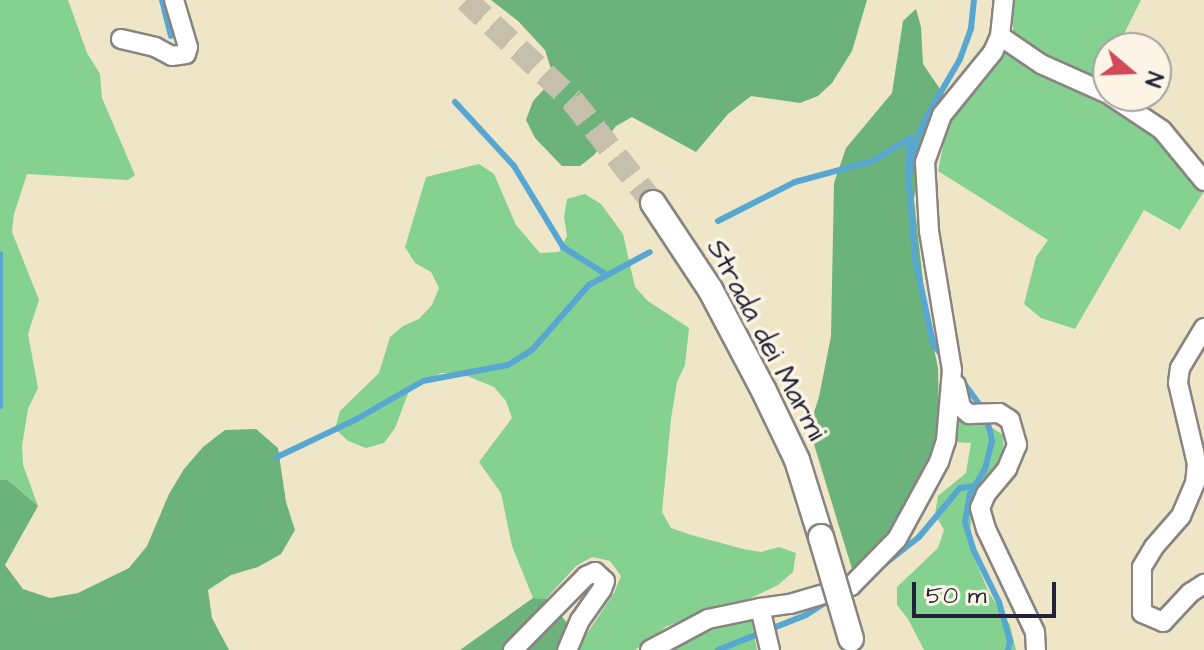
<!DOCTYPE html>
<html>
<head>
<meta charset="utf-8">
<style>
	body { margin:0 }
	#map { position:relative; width:1204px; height:650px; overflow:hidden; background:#efe6c8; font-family:"Architects Daughter",sans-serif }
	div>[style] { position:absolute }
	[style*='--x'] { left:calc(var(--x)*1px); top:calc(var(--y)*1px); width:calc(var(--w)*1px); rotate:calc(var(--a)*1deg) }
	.green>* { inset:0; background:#84d190 }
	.forest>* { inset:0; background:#6bb37a }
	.stream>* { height:6px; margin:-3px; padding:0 3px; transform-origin:3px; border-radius:3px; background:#58a7d2 }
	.major-tunnel>* { height:24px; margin-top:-12px; transform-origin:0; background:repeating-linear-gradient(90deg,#c6bfac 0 24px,transparent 0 36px) }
	.roads { filter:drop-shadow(2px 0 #888482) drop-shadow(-2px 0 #888482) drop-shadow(0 2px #888482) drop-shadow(0 -2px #888482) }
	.minor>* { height:18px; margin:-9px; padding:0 9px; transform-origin:9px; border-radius:9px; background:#fff }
	.major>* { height:24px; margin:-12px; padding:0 12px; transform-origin:12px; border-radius:12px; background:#fff }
	.bridges { filter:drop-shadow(2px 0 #888482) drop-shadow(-2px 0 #888482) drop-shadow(0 2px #888482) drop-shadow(0 -2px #888482) }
	.major-bridge>* { height:24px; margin:-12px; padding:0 12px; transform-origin:12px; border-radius:12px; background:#fff }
	span { translate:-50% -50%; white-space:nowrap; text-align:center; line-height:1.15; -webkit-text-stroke:7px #fcf5e5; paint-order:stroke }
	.street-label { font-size:28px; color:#22223b }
	.north { position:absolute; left:1092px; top:32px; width:80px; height:80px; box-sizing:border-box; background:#fcf5e5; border:2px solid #a5a1a1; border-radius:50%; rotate:109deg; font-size:22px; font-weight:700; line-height:32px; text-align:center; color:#22223b }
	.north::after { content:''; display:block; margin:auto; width:28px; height:36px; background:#d1495b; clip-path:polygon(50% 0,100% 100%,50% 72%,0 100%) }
	.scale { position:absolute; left:912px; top:582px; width:144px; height:36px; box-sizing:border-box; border:4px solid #22223b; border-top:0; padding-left:10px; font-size:24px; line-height:28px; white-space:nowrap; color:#22223b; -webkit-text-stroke:6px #fcf5e5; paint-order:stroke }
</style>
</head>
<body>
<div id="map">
	<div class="green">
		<i style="clip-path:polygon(0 0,68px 0,87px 53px,100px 74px,102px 98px,135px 175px,128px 180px,27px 174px,14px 214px,12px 232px,39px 300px,28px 334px,38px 388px,28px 409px,22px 446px,23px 465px,38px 506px,7px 481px,0 480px)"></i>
		<i style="clip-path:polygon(1013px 0,1141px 0,1117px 48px,1108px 48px,1108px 73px,1104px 84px,1013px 36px)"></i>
		<i style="clip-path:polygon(1006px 50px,1054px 81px,1113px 104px,1169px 145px,1204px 191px,1180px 230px,1144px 210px,1075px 329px,1041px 318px,1024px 304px,1036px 257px,1048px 240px,938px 171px,948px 122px)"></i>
		<i style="clip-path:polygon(479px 164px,494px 174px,516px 225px,540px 253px,559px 252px,567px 236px,564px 217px,567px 199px,585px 194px,601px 204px,623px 234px,635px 287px,648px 301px,689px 328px,685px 365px,677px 382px,671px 419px,662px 512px,671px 528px,688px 534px,743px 549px,761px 552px,779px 547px,796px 553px,793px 572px,778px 585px,745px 601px,667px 626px,635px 650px,576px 650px,614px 593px,621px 576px,610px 561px,592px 557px,576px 566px,546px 599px,533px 598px,512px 546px,501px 493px,479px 462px,512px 418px,506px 401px,494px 387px,460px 373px,441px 373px,409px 391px,395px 428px,384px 443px,366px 448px,348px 441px,335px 429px,340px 411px,379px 373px,390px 337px,403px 326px,419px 319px,432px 305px,439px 288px,431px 272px,415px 263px,405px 247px,426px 177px)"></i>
		<i style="clip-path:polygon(957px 417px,988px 425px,1003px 435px,1004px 453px,998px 471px,974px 500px,970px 532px,974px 557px,989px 593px,1010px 625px,1016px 650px,924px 650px,908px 619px,897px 605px,897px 587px,938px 548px,944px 530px,935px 514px,938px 496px,966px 473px,971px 443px,954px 442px)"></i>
		<i style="clip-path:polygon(751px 618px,757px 650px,673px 650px,699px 634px)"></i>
	</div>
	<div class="forest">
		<i style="clip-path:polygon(491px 0,867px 0,852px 51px,832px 83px,818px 96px,800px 103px,751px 96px,728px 114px,696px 152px,632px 117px,616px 126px,594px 155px,580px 166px,562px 166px,535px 138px,526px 120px,533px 101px,546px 87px,551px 69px,545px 50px,518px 21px)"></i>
		<i style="clip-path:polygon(916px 9px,921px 27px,923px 64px,944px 95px,922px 139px,914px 199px,926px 309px,938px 368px,939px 413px,934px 446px,917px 488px,893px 527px,852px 569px,809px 428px,819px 397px,831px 336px,834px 183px,846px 148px,892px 93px,903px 21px)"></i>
		<i style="clip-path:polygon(256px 429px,278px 448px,286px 502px,295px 530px,281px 554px,258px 567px,231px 575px,208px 590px,212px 618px,229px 650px,0 650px,0 480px,7px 480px,38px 506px,5px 565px,23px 589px,50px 598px,78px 593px,129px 568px,147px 546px,169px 494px,184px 469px,203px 447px,225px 430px)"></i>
		<i style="clip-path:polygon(533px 598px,546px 599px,569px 625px,558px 650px,460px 650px)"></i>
	</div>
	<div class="stream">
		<i style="--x:162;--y:0;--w:37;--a:76"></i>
		<i style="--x:455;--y:102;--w:87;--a:47.3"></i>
		<i style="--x:514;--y:166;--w:95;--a:58.8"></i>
		<i style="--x:563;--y:247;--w:52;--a:32.5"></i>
		<i style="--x:910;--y:138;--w:35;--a:93"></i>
		<i style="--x:908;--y:173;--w:86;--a:85.3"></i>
		<i style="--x:915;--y:259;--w:86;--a:77.9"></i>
		<i style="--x:933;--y:343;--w:21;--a:55"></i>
		<i style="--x:912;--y:170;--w:30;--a:-82"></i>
		<i style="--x:916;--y:140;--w:26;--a:-65"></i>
		<i style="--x:927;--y:116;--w:66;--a:-59.9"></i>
		<i style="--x:960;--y:59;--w:33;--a:-70"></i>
		<i style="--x:971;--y:28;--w:28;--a:-84"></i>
		<i style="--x:718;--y:221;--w:86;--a:-26.9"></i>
		<i style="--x:795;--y:182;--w:81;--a:-15.1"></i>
		<i style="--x:873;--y:161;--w:44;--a:-31.9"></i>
		<i style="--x:0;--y:254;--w:152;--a:90"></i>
		<i style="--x:955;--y:371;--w:51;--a:53.8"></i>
		<i style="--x:985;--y:412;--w:30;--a:76"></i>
		<i style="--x:992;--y:441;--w:29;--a:104"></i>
		<i style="--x:985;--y:469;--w:29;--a:121"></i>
		<i style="--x:970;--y:494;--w:28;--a:100"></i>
		<i style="--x:965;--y:522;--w:28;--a:73"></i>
		<i style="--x:973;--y:549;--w:59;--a:63.9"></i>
		<i style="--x:999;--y:602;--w:41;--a:74.2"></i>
		<i style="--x:1010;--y:641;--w:9;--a:103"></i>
		<i style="--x:277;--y:457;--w:86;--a:-25.4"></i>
		<i style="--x:355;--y:420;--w:78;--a:-29.8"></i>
		<i style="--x:423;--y:381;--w:86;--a:-10.7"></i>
		<i style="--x:508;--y:365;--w:28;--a:-32"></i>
		<i style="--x:532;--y:350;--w:86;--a:-48.8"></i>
		<i style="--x:589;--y:285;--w:69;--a:-28.4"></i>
		<i style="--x:881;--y:567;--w:48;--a:-38.3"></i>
		<i style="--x:919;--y:537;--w:64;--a:-50.1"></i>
		<i style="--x:960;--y:488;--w:15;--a:-8"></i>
		<i style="--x:718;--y:650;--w:95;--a:-21.7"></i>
		<i style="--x:806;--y:615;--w:30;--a:-33"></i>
	</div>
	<div class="major-tunnel">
		<i style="--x:466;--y:0;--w:146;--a:43.3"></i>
		<i style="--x:572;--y:100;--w:131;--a:51.8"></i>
	</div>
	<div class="roads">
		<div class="minor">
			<i style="--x:1000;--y:36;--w:50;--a:34.3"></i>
			<i style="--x:1041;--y:64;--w:73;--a:24.1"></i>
			<i style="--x:121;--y:39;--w:35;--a:13"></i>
			<i style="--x:155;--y:47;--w:19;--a:28"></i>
			<i style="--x:172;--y:56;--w:14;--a:-8"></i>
			<i style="--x:186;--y:54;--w:7;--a:-74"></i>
			<i style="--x:188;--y:47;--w:49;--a:-106.6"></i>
			<i style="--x:1111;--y:96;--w:61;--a:33.7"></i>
			<i style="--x:1162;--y:130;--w:66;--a:50.5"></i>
			<i style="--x:1204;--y:328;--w:47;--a:121"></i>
			<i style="--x:1180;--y:368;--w:15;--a:98"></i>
			<i style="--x:1178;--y:383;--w:83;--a:76.8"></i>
			<i style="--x:1197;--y:464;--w:19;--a:96"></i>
			<i style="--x:1195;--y:483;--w:36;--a:113"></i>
			<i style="--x:1181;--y:516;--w:41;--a:131.1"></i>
			<i style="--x:1154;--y:547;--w:23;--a:121"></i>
			<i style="--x:1142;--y:567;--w:46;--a:90"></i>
			<i style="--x:1142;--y:613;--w:23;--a:23"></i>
			<i style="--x:1163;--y:622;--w:40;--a:-47"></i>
			<i style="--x:1190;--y:593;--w:17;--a:-33"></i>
			<i style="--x:956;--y:385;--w:23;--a:77"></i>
			<i style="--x:961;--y:407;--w:11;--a:41"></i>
			<i style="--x:969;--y:414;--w:30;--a:-2"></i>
			<i style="--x:999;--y:413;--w:13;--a:32"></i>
			<i style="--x:1010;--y:420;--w:26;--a:74"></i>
			<i style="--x:1017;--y:445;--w:26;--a:113"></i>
			<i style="--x:1007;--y:469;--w:33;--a:130"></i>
			<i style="--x:986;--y:494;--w:15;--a:113"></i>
			<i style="--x:980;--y:508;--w:22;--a:74"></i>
			<i style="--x:986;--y:529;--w:114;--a:64.6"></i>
			<i style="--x:1035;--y:632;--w:18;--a:87"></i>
			<i style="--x:513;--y:650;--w:104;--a:-45.4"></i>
			<i style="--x:586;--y:576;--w:10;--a:-24"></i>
			<i style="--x:595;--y:572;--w:13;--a:42"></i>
			<i style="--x:605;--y:581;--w:9;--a:111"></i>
			<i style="--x:602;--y:589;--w:38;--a:125"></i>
			<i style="--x:580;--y:620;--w:33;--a:113"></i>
			<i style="--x:650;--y:650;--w:66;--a:-28.1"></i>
			<i style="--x:708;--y:619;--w:53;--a:-11.9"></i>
			<i style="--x:770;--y:650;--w:43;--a:-103.4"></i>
			<i style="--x:760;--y:608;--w:30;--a:-8"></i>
			<i style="--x:790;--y:604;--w:64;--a:-16.4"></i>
			<i style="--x:851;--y:586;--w:66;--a:-45.6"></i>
			<i style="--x:897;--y:539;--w:88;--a:-61.4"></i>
			<i style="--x:939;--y:462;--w:22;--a:-72"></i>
			<i style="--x:946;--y:441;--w:71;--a:-85.2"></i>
			<i style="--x:952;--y:370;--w:141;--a:-99.4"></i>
			<i style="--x:929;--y:231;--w:69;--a:-93.3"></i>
			<i style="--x:925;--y:162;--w:50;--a:-70.1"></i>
			<i style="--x:942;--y:115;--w:81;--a:-51"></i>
			<i style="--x:993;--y:52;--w:17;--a:-66"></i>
			<i style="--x:1000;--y:36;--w:36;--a:-84"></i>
		</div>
		<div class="major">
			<i style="--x:653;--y:203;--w:103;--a:56.5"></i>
			<i style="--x:710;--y:289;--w:115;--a:62.1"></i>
			<i style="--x:764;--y:391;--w:76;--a:64.4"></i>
			<i style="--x:797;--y:460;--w:81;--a:72.7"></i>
		</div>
	</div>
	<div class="bridges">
		<div class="major-bridge">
			<i style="--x:821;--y:537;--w:106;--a:73.6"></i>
		</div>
	</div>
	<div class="street-label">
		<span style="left:766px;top:340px;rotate:62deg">Strada dei Marmi</span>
	</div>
	<div class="north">N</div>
	<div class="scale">50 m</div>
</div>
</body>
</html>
